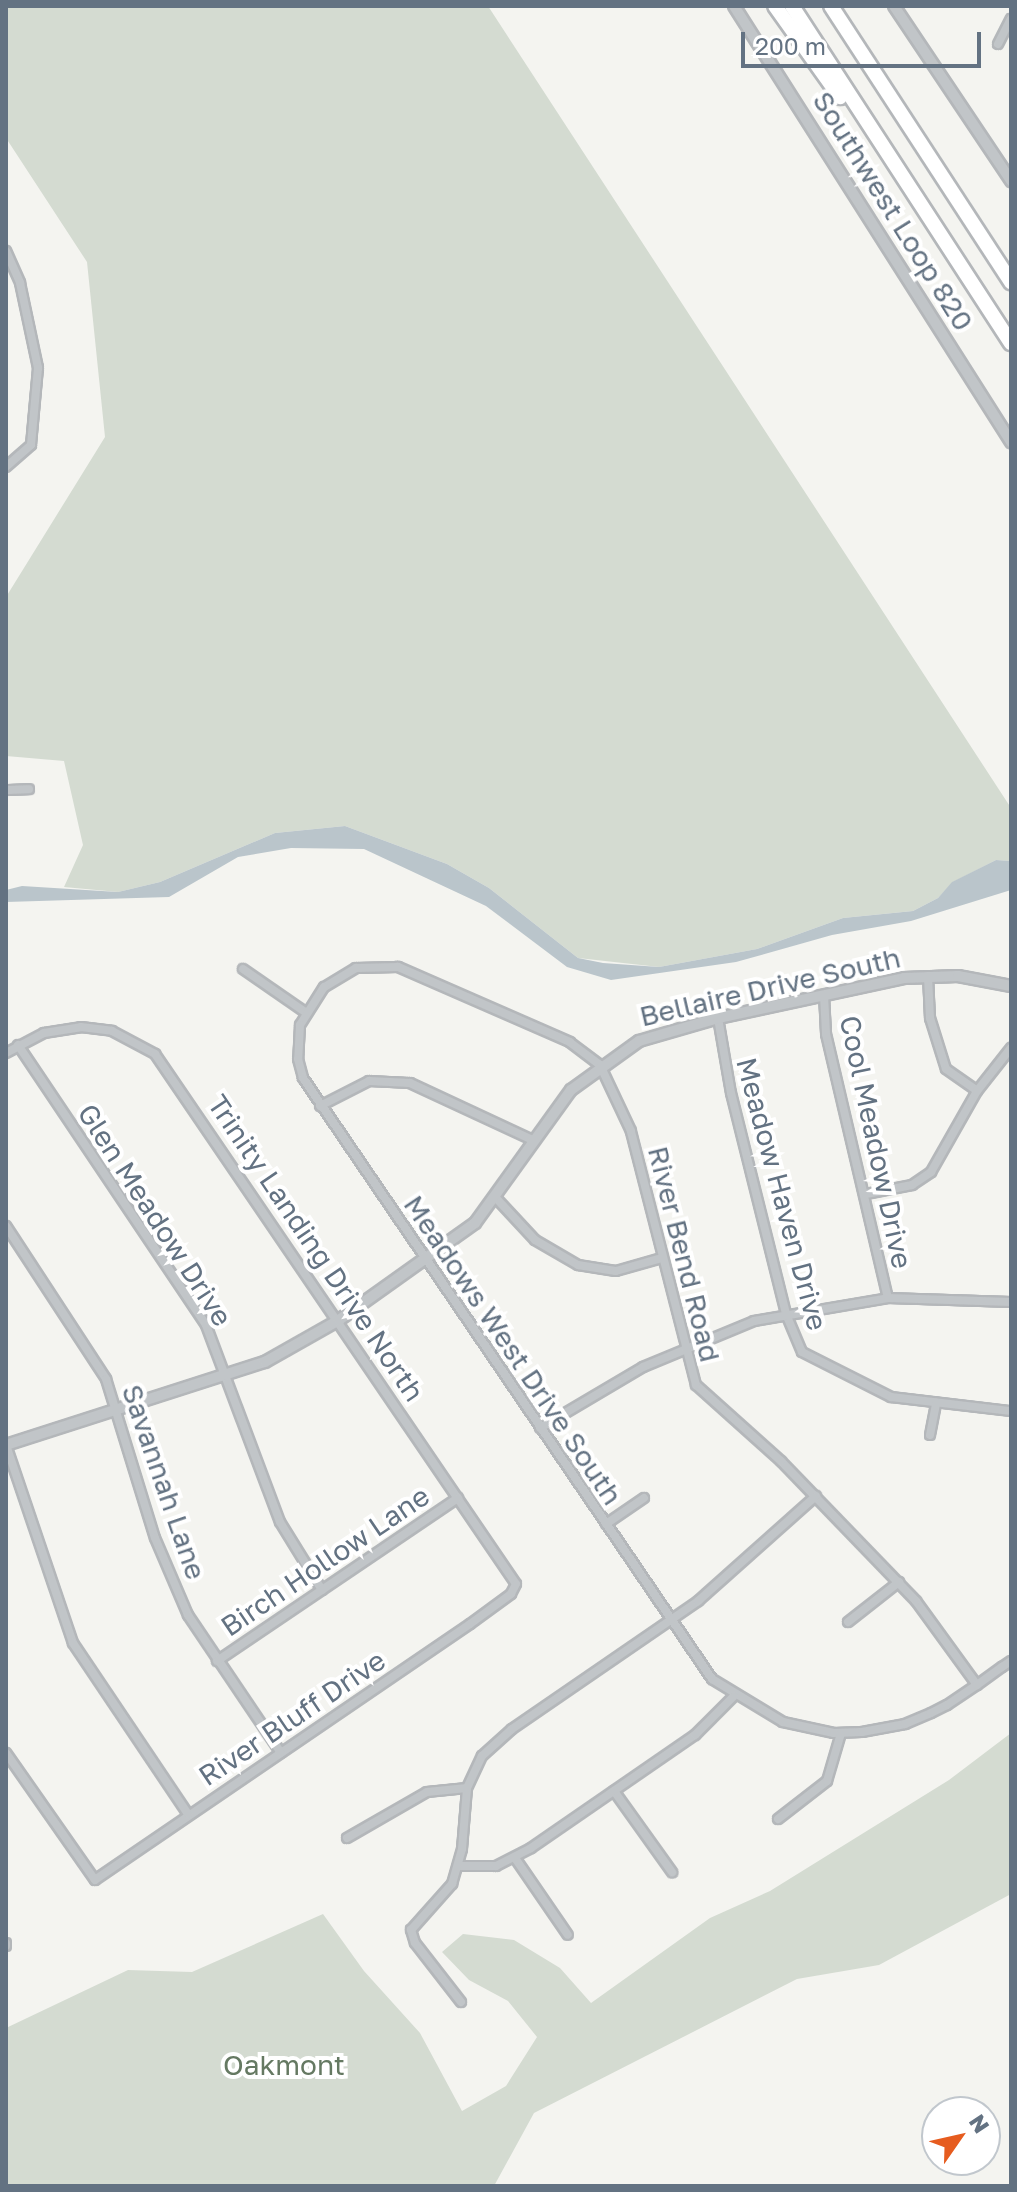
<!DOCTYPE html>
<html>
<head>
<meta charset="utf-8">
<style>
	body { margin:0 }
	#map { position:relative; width:1017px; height:2192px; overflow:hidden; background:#f4f4f0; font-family:"Golos Text",sans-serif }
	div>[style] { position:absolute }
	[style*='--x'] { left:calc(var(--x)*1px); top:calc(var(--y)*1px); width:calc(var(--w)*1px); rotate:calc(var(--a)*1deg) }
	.green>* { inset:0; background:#d4dbd1 }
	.water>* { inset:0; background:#bac5cb }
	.roads { filter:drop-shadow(2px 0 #b4b7ba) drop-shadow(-2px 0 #b4b7ba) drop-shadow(0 2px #b4b7ba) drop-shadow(0 -2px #b4b7ba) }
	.minor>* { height:8px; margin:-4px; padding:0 4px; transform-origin:4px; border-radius:4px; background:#c1c5c8 }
	.tertiary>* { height:10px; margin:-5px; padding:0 5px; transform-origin:5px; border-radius:5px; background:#c1c5c8 }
	.motorway>* { height:14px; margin:-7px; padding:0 7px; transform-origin:7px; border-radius:7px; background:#fff }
	span { translate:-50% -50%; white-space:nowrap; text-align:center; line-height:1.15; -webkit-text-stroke:8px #fff; paint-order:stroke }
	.street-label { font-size:28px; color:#637282 }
	.park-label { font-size:28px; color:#657962 }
	.frame { position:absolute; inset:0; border:8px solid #637282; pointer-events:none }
	.north { position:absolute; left:921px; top:2096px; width:80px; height:80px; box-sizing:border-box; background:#fff; border:2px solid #c1c7cd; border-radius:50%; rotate:56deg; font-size:22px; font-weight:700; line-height:32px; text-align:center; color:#637282 }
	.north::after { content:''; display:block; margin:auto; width:28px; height:36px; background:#e65c1f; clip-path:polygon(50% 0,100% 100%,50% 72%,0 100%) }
	.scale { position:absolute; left:741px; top:32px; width:240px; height:36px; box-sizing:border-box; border:4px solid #637282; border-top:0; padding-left:10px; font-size:24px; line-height:28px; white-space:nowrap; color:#637282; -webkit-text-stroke:6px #fff; paint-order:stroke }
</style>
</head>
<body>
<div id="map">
	<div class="green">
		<i style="clip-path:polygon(6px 6px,488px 6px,1011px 808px,1011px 861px,996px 860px,953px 882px,938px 898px,913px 911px,843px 918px,757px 949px,659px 967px,578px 958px,489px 888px,447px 864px,345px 826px,275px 833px,160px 882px,118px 892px,64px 887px,83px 845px,64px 761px,6px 756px,6px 597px,105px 437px,87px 262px,6px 138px)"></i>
		<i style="clip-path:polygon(1011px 1733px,1011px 1894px,879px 1965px,797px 1979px,534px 2113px,494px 2186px,6px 2186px,6px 2028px,128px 1970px,192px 1972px,323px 1914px,364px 1971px,420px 2033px,462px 2111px,506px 2086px,537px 2037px,508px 2001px,469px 1980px,442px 1952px,463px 1934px,514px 1940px,560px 1968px,591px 2003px,710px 1918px,770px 1891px,949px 1780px)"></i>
	</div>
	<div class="water">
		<i style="clip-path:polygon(345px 826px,447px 864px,489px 888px,578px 958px,603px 963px,659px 967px,757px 949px,843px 918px,913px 911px,938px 898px,952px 882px,996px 860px,1011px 861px,1011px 890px,911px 921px,832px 935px,736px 962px,611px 980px,567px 967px,486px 906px,364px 849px,291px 848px,238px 857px,169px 897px,6px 902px,6px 890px,22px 886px,118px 892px,160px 882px,275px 833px)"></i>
	</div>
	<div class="roads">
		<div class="minor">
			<i style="--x:998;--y:44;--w:28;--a:-63"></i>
			<i style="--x:6;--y:251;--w:35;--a:66"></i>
			<i style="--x:20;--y:283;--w:87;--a:78"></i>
			<i style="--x:38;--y:368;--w:77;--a:95.2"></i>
			<i style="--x:31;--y:445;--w:33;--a:139"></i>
			<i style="--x:6;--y:790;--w:23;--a:-2"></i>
			<i style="--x:243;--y:969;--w:75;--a:34.7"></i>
			<i style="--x:928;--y:976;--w:42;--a:87.3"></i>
			<i style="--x:930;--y:1018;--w:53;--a:72.6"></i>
			<i style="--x:946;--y:1069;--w:38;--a:35"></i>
			<i style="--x:824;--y:995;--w:39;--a:87"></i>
			<i style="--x:826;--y:1034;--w:271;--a:76.8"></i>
			<i style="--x:718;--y:1018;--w:76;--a:80.2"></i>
			<i style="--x:731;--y:1093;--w:228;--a:76"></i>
			<i style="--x:786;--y:1314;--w:41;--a:67.2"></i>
			<i style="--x:802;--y:1352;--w:100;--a:26.8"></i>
			<i style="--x:891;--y:1397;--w:121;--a:6.7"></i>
			<i style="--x:18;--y:1045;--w:337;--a:56.1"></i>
			<i style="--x:206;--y:1325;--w:210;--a:69.4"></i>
			<i style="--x:280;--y:1522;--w:80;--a:58.3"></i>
			<i style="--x:6;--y:1053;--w:43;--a:-27.8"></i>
			<i style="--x:44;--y:1033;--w:37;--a:-9"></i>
			<i style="--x:81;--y:1027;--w:31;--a:7"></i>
			<i style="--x:112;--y:1031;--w:49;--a:28.1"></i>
			<i style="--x:155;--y:1054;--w:641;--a:55.74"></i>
			<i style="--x:516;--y:1584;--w:11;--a:117"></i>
			<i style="--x:511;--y:1594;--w:51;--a:143.8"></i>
			<i style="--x:470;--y:1624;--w:454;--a:145.7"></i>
			<i style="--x:95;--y:1880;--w:155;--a:-125"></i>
			<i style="--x:320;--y:1106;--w:55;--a:-27"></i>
			<i style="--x:369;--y:1081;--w:41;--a:2.8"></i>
			<i style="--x:410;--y:1083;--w:136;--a:24.9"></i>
			<i style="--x:866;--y:1194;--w:47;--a:-11.1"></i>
			<i style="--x:912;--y:1185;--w:23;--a:-34"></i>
			<i style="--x:931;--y:1172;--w:93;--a:-60.4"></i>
			<i style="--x:977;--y:1091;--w:55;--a:-51.7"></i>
			<i style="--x:496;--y:1198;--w:57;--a:47.1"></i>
			<i style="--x:535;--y:1240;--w:50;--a:30.2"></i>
			<i style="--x:578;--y:1265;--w:38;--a:9"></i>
			<i style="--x:616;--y:1271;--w:48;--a:-15.8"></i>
			<i style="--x:6;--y:1226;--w:183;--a:56.8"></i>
			<i style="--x:106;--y:1379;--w:166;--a:72.9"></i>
			<i style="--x:155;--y:1538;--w:84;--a:66.8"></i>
			<i style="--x:188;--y:1615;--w:166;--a:56"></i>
			<i style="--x:540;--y:1428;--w:120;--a:-30.6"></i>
			<i style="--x:643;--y:1367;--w:120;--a:-22.5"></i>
			<i style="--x:754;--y:1321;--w:136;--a:-9.7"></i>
			<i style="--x:888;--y:1298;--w:123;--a:1.9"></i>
			<i style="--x:930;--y:1435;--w:33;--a:-79"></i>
			<i style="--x:6;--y:1445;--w:209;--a:71.3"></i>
			<i style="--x:73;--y:1643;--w:206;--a:56.1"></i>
			<i style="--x:606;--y:1524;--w:46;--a:-34.4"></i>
			<i style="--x:848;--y:1622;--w:65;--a:-38.1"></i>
			<i style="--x:217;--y:1661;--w:291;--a:-34.1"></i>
			<i style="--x:977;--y:1685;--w:104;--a:-126"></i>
			<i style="--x:916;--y:1601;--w:194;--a:-134"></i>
			<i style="--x:781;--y:1461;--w:114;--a:-138.2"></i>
			<i style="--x:696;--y:1385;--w:262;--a:-104.4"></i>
			<i style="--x:631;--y:1131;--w:73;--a:-115.2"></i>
			<i style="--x:600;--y:1065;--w:38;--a:-143"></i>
			<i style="--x:570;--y:1042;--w:188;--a:-156.4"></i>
			<i style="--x:398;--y:967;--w:42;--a:178.6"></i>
			<i style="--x:356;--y:968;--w:37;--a:149"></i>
			<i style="--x:324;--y:987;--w:45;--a:122.3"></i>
			<i style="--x:300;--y:1025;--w:34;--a:93"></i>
			<i style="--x:298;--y:1059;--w:20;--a:75"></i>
			<i style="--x:303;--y:1078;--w:727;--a:55.76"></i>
			<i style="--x:712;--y:1679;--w:83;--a:31.2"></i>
			<i style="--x:783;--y:1722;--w:52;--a:12.2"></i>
			<i style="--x:834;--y:1733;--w:28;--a:-2"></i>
			<i style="--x:862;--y:1732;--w:44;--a:-10.5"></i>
			<i style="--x:905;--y:1724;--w:28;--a:-23"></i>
			<i style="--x:931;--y:1713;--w:18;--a:-27"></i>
			<i style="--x:947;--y:1705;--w:36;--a:-34"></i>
			<i style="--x:977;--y:1685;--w:31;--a:-36"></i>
			<i style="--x:1002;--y:1667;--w:11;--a:-34"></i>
			<i style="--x:614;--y:1791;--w:100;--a:54.4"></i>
			<i style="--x:778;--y:1819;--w:62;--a:-37.8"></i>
			<i style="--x:827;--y:1781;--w:50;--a:-73.7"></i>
			<i style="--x:347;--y:1838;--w:92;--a:-29.9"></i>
			<i style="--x:427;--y:1792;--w:40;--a:-5.7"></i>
			<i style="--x:515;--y:1858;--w:93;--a:55.5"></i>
			<i style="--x:459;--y:1866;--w:37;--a:0"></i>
			<i style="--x:496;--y:1866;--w:39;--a:-27"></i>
			<i style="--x:531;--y:1848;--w:199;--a:-34.6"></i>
			<i style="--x:695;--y:1735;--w:55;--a:-45"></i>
			<i style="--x:6;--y:1943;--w:3;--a:90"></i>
			<i style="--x:461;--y:2002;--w:75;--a:-127.9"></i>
			<i style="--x:415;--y:1943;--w:14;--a:-107"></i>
			<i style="--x:411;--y:1930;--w:62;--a:-48.3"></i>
			<i style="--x:452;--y:1884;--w:36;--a:-74"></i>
			<i style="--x:462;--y:1849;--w:61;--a:-85.3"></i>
			<i style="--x:467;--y:1788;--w:35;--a:-65"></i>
			<i style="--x:482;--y:1756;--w:40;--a:-42"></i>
			<i style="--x:512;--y:1729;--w:226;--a:-34.5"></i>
			<i style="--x:698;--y:1601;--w:158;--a:-41.7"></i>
		</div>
		<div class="tertiary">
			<i style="--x:734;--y:6;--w:517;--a:57.57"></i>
			<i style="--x:894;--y:6;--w:211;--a:56.2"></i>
			<i style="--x:6;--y:1445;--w:272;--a:-17.8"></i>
			<i style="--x:265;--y:1362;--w:85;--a:-29.6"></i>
			<i style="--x:339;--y:1320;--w:167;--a:-35.5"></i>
			<i style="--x:475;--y:1223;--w:164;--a:-54.2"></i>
			<i style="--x:571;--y:1090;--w:84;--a:-35.8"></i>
			<i style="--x:639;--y:1041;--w:82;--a:-16.2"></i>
			<i style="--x:718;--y:1018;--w:190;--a:-12.1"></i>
			<i style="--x:904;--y:978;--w:54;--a:-2.1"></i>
			<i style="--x:958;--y:976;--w:54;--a:10.7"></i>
		</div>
		<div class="motorway">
			<i style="--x:775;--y:6;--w:112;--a:54.5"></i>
			<i style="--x:792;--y:6;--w:402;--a:57"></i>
			<i style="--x:831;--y:6;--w:330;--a:56.9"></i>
		</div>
	</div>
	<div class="street-label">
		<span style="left:893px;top:211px;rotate:58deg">Southwest Loop 820</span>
		<span style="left:770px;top:987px;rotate:-13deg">Bellaire Drive South</span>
		<span style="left:876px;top:1142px;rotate:78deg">Cool Meadow Drive</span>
		<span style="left:782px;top:1194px;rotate:75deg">Meadow Haven Drive</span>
		<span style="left:155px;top:1215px;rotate:57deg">Glen Meadow Drive</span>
		<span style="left:316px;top:1248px;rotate:56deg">Trinity Landing Drive North</span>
		<span style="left:684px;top:1254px;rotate:76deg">River Bend Road</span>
		<span style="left:513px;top:1350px;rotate:56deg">Meadows West Drive South</span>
		<span style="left:164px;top:1482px;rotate:71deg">Savannah Lane</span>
		<span style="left:325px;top:1561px;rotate:-34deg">Birch Hollow Lane</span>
		<span style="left:292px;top:1718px;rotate:-34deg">River Bluff Drive</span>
	</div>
	<div class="park-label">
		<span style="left:284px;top:2065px">Oakmont</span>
	</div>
	<div class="frame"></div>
	<div class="north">N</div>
	<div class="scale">200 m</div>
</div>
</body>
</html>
